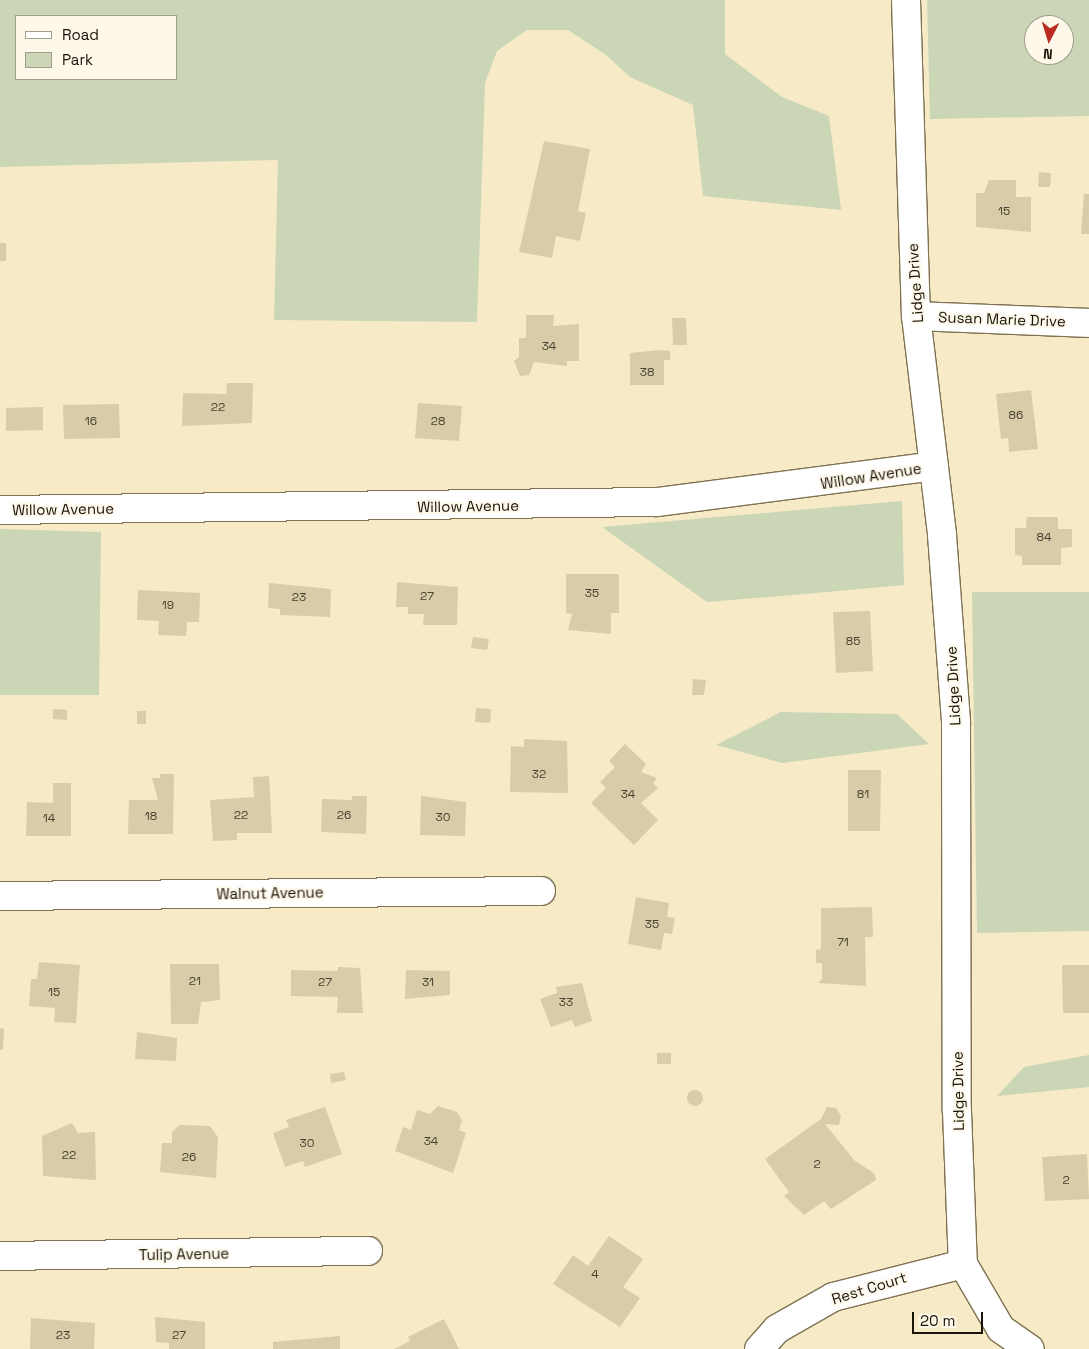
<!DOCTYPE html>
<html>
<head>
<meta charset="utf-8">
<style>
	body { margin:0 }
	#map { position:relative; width:1089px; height:1349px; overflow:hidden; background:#f7eac6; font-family:"Space Grotesk",sans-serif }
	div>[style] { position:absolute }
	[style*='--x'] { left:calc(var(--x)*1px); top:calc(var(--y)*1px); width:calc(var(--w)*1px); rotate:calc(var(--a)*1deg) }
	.green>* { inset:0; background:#cad6b6 }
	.building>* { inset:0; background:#d9cda9 }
	.round { border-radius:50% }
	.roads { filter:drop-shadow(1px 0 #7e7251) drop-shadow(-1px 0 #7e7251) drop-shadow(0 1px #7e7251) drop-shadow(0 -1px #7e7251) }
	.street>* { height:28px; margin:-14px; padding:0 14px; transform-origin:14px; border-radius:14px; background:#fff }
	span { translate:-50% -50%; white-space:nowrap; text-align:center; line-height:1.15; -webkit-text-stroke:4px #fdf8e9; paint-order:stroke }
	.number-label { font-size:12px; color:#484230 }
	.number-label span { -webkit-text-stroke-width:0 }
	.street-label { font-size:15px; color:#181407 }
	.legend { position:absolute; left:15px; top:15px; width:162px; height:65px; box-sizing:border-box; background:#fdf8e9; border:1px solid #a19d8f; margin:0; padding:6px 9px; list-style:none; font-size:15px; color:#181407 }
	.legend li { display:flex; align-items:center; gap:10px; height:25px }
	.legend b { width:25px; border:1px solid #a19d8f }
	.north { position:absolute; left:1024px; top:15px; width:50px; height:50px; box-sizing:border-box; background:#fdf8e9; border:1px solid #a19d8f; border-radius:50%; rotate:185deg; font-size:14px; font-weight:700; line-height:20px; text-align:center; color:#181407 }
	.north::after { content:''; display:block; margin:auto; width:18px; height:22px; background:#ba2c22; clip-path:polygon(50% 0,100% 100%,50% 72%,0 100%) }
	.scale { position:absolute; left:912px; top:1312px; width:71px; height:22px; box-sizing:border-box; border:2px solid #181407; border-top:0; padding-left:6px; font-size:15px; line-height:18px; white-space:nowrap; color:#181407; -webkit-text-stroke:4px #fdf8e9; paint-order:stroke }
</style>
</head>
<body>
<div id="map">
	<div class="green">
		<i style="clip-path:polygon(evenodd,0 0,725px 0,725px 54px,782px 97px,829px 116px,841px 210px,703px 196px,693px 105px,630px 77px,606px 55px,568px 30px,527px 30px,497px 51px,485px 83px,477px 322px,274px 320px,278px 160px,0 167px,0 0,16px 16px,176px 16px,176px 79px,16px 79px,16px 16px)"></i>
		<i style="clip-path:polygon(evenodd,927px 0,1089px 0,1089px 116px,930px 119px,927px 0,1034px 25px,1064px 25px,1064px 55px,1034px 55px,1034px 25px)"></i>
		<i style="clip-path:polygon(902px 501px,904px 585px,793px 595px,707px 602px,602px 527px)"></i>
		<i style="clip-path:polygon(0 529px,101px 532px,99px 695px,0 695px)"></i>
		<i style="clip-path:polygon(972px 592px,1089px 592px,1089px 931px,977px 933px)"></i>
		<i style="clip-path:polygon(781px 712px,897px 714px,929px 744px,782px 763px,716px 745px)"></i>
		<i style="clip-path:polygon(1089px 1055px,1089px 1087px,997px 1096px,1024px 1067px)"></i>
	</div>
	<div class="building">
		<i style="clip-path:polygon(544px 141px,590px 149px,578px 211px,586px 213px,580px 241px,556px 236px,552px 258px,519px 252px)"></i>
		<i style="clip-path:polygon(1039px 172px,1051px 173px,1050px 187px,1038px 187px)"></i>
		<i style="clip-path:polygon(989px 180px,1016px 180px,1016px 197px,1031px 197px,1031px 232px,976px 227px,976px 193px,984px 193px)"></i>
		<i style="clip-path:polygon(1084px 194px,1089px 194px,1089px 234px,1081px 234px)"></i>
		<i style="clip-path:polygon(0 243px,6px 243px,6px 261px,0 261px)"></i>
		<i style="clip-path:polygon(526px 315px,554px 315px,553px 326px,579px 324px,579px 361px,567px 361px,567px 366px,534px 362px,529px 375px,520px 376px,514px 361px,519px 357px,519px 338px,526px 338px)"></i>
		<i style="clip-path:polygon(672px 318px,686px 318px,687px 345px,673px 345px)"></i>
		<i style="clip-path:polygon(660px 350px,670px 351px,670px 360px,664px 360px,664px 385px,630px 385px,630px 353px)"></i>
		<i style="clip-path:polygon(227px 383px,253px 383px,252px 423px,182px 426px,183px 393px,226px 394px)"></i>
		<i style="clip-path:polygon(1031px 390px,1038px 449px,1009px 452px,1008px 438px,1001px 439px,996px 394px)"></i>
		<i style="clip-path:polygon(418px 403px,462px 406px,459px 441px,415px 438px)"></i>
		<i style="clip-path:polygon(119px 404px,120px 438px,64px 439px,63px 405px)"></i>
		<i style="clip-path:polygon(43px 407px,43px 430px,6px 431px,6px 408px)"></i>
		<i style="clip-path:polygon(1027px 517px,1058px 517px,1058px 529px,1072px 529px,1072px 547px,1061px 548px,1061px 565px,1022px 565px,1022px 556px,1015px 555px,1015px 528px,1026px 528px)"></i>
		<i style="clip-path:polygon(566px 574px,619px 574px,619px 613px,611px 613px,611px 634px,568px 630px,572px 614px,566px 613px)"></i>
		<i style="clip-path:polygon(397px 582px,458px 587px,457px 625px,423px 625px,424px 614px,408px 614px,408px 607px,396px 607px)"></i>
		<i style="clip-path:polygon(269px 583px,331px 589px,330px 617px,280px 615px,280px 609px,268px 608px)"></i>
		<i style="clip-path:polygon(138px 590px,200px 593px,199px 622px,187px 622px,186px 636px,158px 635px,159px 621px,137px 620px)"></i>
		<i style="clip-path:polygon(870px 611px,873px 671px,836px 673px,833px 612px)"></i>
		<i style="clip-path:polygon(473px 637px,489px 639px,487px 650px,471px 648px)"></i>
		<i style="clip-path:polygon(693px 679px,706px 680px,704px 695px,692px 695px)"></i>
		<i style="clip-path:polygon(476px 708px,491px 709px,490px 723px,475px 722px)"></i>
		<i style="clip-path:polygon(53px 709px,67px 710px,67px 720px,53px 719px)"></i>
		<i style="clip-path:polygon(137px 711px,146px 711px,146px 724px,137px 724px)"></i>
		<i style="clip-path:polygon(524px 739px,567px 741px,568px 793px,510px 792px,511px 746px,524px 747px)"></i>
		<i style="clip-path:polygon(625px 744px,646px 764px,641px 772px,657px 778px,653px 783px,658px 788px,641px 803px,658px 820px,634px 845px,591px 803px,606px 788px,600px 782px,615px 767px,609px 761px)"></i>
		<i style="clip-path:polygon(848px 770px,881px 770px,880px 831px,848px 831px)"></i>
		<i style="clip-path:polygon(160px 774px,174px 774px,173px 834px,128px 834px,129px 800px,158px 800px,152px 778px,160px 778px)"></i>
		<i style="clip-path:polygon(269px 776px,272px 833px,237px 833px,237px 840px,213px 841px,210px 800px,254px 797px,253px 777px)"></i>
		<i style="clip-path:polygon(53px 783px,71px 783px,71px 836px,26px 836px,27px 802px,53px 803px)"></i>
		<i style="clip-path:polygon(352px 796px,367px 796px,366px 834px,321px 832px,322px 799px,352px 800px)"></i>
		<i style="clip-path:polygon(421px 796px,466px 802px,465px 836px,420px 835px)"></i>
		<i style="clip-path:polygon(636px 897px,669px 903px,667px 917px,675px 918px,672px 934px,664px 933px,661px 950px,628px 944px)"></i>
		<i style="clip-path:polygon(872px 907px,873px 937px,865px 937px,866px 986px,818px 983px,822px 979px,822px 963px,816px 963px,816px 950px,821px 949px,821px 908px)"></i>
		<i style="clip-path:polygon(39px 962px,80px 965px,76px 1023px,54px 1022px,55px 1008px,29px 1006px,31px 979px,37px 979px)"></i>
		<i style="clip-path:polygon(170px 964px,219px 964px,220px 1000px,201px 1002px,198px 1024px,171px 1024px)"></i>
		<i style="clip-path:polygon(1062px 965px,1089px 965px,1089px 1013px,1063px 1013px)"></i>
		<i style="clip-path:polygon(338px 967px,360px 968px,363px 1013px,337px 1013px,338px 997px,291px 996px,291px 970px,338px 971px)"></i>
		<i style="clip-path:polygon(406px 970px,450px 971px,450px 995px,405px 999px)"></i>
		<i style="clip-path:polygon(582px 983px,592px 1021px,575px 1027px,572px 1020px,551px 1027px,540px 999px,557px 993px,556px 987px)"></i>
		<i style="clip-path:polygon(0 1028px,4px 1029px,3px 1050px,0 1050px)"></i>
		<i style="clip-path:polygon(137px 1032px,177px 1038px,176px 1061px,135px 1059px)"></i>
		<i style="clip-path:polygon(657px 1053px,671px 1053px,671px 1064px,657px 1064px)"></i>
		<i style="clip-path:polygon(344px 1072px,346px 1080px,331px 1083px,330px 1074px)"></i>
		<i class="round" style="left:687px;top:1090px;width:16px;height:16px"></i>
		<i style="clip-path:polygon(438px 1106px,457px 1112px,462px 1120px,459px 1130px,466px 1133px,453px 1173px,395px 1151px,403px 1127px,411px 1130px,417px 1110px,430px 1114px)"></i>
		<i style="clip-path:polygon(325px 1107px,342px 1154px,305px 1167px,303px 1161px,285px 1167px,273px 1133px,289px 1127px,286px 1120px)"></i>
		<i style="clip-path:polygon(827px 1107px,836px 1108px,841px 1116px,839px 1125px,825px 1124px,855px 1161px,874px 1173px,876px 1180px,831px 1209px,824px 1201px,804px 1215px,784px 1196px,789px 1192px,765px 1159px,821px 1119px)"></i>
		<i style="clip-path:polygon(72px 1123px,78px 1133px,95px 1132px,96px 1180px,43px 1176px,42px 1136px)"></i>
		<i style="clip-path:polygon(180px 1125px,210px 1126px,218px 1137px,216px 1178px,160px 1172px,162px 1143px,172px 1143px,172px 1132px)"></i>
		<i style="clip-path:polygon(1087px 1154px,1089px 1199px,1045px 1201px,1042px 1157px)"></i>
		<i style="clip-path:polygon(609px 1236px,643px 1259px,623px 1287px,640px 1298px,620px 1327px,553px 1284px,573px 1255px,588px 1266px)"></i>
		<i style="clip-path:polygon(155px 1317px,205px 1322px,205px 1349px,169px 1349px,169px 1343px,156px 1342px)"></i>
		<i style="clip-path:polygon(31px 1318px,95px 1323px,94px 1349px,30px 1349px)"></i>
		<i style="clip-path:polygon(444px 1319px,459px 1349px,394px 1349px,410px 1341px,408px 1337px)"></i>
		<i style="clip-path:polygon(340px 1336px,340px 1349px,273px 1349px,273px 1342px)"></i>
	</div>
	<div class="roads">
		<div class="street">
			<i style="--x:906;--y:0;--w:316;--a:88.2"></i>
			<i style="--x:916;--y:316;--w:221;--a:83.2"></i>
			<i style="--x:942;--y:535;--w:189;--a:85.7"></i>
			<i style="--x:956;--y:723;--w:388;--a:89.9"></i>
			<i style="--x:957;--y:1111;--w:153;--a:87.8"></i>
			<i style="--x:963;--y:1264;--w:75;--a:59.7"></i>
			<i style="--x:1001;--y:1329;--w:35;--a:35"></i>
			<i style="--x:916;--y:316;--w:173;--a:2.3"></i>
			<i style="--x:0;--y:510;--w:657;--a:-0.7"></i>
			<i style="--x:657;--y:502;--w:279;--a:-7.4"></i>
			<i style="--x:0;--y:896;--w:541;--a:-0.53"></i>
			<i style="--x:0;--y:1256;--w:368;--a:-0.8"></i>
			<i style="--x:759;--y:1349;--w:27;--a:-48"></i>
			<i style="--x:777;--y:1329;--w:64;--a:-29.7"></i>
			<i style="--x:833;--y:1297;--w:134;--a:-14.2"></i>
		</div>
	</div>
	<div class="number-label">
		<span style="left:1004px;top:212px">15</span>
		<span style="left:549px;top:347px">34</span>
		<span style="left:647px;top:373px">38</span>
		<span style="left:218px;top:408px">22</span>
		<span style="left:1016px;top:416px">86</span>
		<span style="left:91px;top:422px">16</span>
		<span style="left:438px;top:422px">28</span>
		<span style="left:1044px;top:538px">84</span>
		<span style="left:592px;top:594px">35</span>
		<span style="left:427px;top:597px">27</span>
		<span style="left:299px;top:598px">23</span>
		<span style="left:168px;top:606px">19</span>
		<span style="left:853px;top:642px">85</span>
		<span style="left:539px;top:775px">32</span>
		<span style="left:628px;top:795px">34</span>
		<span style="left:863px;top:795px">81</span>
		<span style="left:241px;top:816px">22</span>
		<span style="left:344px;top:816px">26</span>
		<span style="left:151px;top:817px">18</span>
		<span style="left:443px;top:818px">30</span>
		<span style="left:49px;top:819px">14</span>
		<span style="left:652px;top:925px">35</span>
		<span style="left:843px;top:943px">71</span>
		<span style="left:195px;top:982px">21</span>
		<span style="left:325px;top:983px">27</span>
		<span style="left:428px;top:983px">31</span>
		<span style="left:54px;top:993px">15</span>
		<span style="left:566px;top:1003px">33</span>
		<span style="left:431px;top:1142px">34</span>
		<span style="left:307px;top:1144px">30</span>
		<span style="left:69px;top:1156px">22</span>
		<span style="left:189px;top:1158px">26</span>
		<span style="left:817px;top:1165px">2</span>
		<span style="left:1066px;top:1181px">2</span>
		<span style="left:595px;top:1275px">4</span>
		<span style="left:63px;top:1336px">23</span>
		<span style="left:179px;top:1336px">27</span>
	</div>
	<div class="street-label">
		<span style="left:915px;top:283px;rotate:-94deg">Lidge Drive</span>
		<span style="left:1002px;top:319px;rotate:2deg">Susan Marie Drive</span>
		<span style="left:871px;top:476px;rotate:-9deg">Willow Avenue</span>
		<span style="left:468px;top:506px;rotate:-1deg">Willow Avenue</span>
		<span style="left:63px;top:509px;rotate:-1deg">Willow Avenue</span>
		<span style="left:953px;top:686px;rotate:-93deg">Lidge Drive</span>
		<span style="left:270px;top:893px;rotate:-1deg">Walnut Avenue</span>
		<span style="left:958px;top:1091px;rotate:-91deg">Lidge Drive</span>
		<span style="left:184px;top:1254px;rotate:-1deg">Tulip Avenue</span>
		<span style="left:869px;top:1288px;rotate:-17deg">Rest Court</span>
	</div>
	<ul class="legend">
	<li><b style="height:6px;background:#fff"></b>Road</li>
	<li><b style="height:14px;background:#cad6b6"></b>Park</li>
	</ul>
	<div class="north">N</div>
	<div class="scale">20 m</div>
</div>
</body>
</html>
